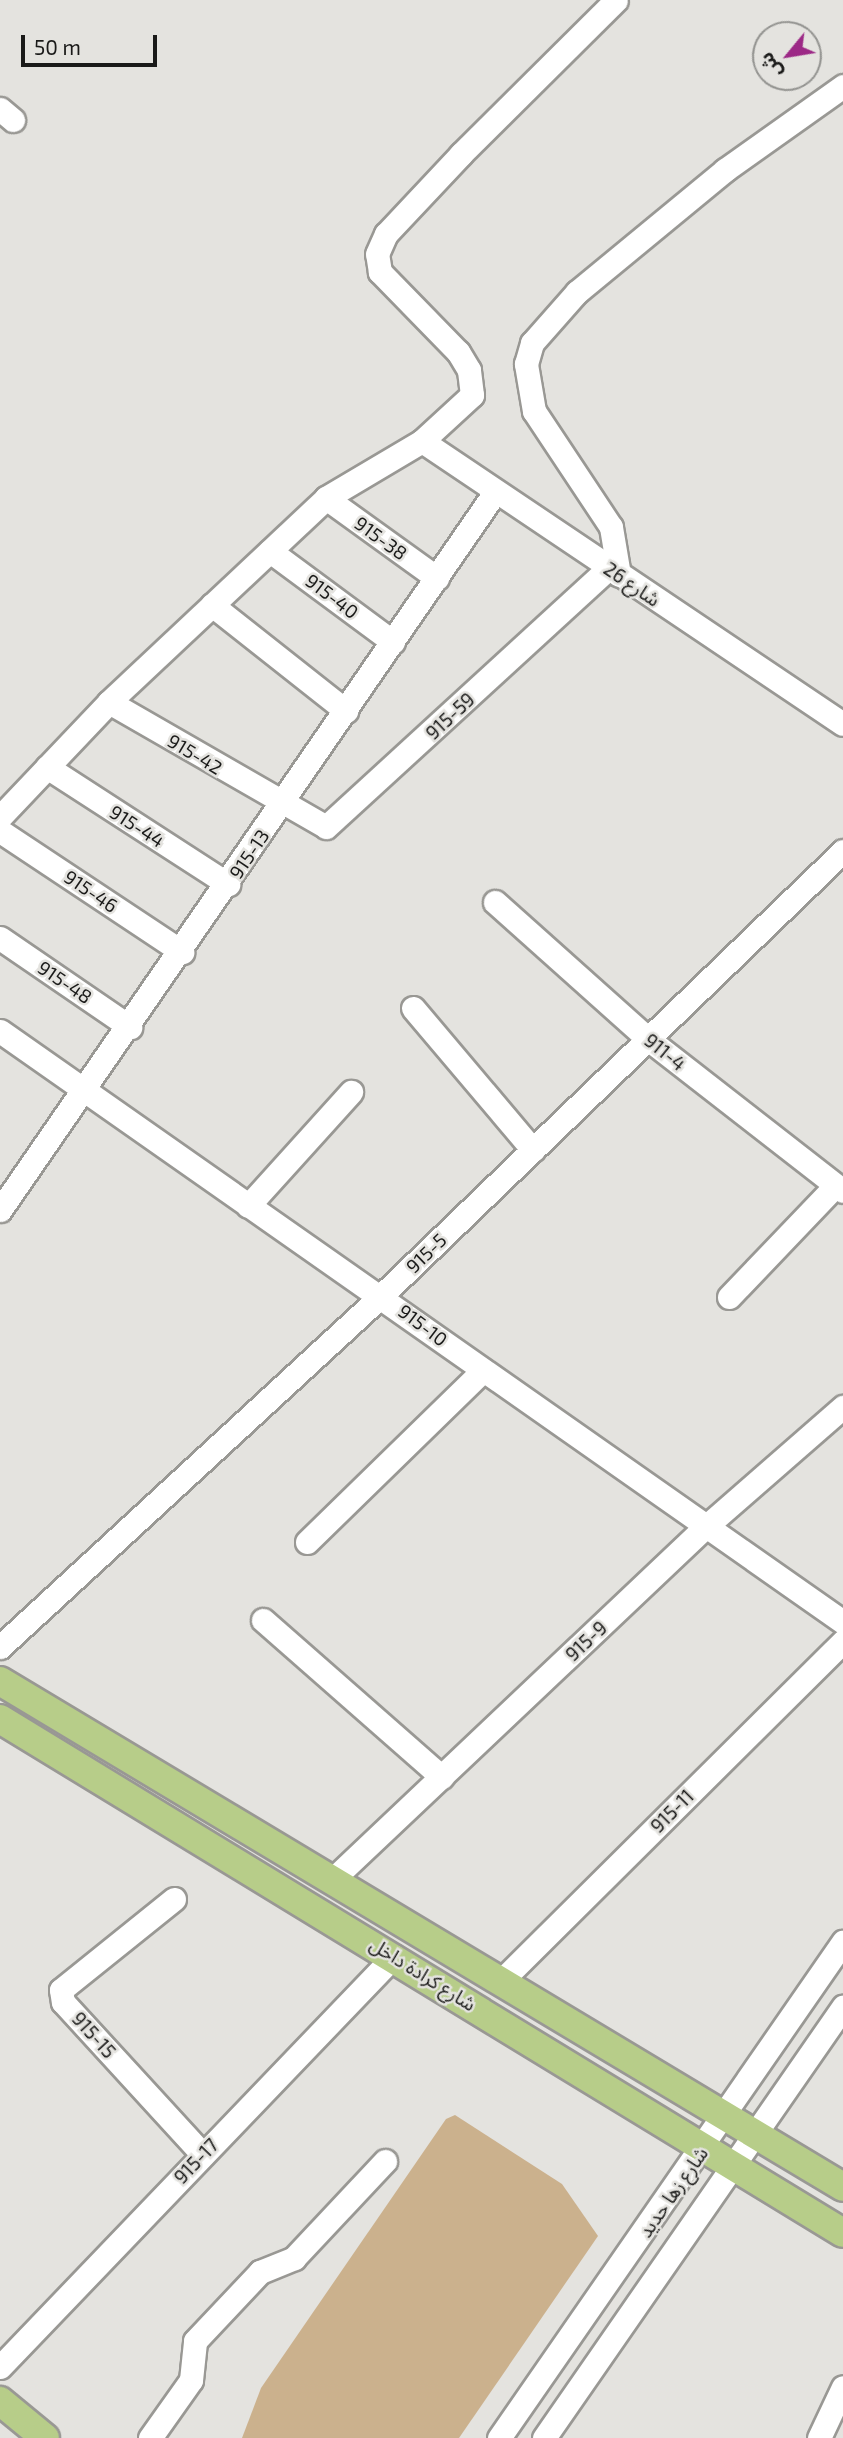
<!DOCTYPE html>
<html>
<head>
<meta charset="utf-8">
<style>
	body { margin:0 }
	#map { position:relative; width:843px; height:2438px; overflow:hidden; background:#e4e3df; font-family:"Exo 2","Noto Sans Arabic",sans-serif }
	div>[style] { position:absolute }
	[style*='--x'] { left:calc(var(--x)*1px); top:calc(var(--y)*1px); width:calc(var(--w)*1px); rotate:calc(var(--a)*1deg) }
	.building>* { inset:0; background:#cbb18d }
	.roads { filter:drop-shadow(2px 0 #999894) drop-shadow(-2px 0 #999894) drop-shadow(0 2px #999894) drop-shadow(0 -2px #999894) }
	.minor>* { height:23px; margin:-11.5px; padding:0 11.5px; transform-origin:11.5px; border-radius:11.5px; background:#fff }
	.major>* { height:28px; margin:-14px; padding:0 14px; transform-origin:14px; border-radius:14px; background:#b7cd89 }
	span { translate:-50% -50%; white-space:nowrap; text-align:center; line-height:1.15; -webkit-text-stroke:5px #e4e3df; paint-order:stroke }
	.street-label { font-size:19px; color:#1a1a19 }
	.north { position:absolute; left:752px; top:21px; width:70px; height:70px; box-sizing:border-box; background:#e4e3df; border:2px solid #939390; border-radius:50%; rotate:240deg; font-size:19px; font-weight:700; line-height:28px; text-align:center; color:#1a1a19 }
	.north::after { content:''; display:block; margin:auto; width:24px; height:32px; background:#9c2986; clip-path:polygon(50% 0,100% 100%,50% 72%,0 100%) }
	.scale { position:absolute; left:21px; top:35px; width:136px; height:32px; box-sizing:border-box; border:4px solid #1a1a19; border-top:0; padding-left:9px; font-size:21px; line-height:24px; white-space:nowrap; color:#1a1a19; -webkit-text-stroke:5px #e4e3df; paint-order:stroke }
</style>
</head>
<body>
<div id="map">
	<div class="building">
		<i style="clip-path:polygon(455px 2115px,562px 2184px,598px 2236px,459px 2438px,242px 2438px,261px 2388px,446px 2119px)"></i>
	</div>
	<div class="roads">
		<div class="minor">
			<i style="--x:0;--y:109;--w:17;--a:40"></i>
			<i style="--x:422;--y:441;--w:507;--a:33.91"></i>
			<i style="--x:326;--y:498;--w:137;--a:35.8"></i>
			<i style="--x:270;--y:551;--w:153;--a:36.5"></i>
			<i style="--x:619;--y:575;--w:49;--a:-99.5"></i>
			<i style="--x:611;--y:527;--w:139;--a:-123.6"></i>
			<i style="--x:534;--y:411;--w:48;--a:-99.7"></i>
			<i style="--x:526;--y:364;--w:22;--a:-74"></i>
			<i style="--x:532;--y:343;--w:68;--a:-48.6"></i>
			<i style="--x:577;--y:292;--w:192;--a:-39.5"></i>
			<i style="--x:725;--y:170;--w:145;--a:-35.4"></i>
			<i style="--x:212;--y:605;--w:171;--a:38.3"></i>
			<i style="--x:109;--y:702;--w:250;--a:29.9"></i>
			<i style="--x:326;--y:827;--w:384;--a:-42.5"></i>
			<i style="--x:47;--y:767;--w:216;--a:32.9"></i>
			<i style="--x:0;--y:817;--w:158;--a:-46.5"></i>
			<i style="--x:109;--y:702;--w:298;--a:-43.2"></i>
			<i style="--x:326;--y:498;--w:112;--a:-30.7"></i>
			<i style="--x:422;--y:441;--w:68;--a:-42.6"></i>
			<i style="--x:472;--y:395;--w:25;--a:-97"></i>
			<i style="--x:469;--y:370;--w:21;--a:-121"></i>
			<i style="--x:458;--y:352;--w:112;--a:-134.3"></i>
			<i style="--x:380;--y:272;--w:18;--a:-99"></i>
			<i style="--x:377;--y:254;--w:22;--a:-66"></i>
			<i style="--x:386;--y:234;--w:110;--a:-46.8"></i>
			<i style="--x:461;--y:154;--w:218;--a:-44.8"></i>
			<i style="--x:0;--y:831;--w:219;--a:33.6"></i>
			<i style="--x:495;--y:902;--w:205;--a:41.8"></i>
			<i style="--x:648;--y:1039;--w:247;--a:37.9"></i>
			<i style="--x:0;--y:938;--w:158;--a:34.4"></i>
			<i style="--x:413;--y:1008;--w:186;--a:49.8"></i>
			<i style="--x:0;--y:1031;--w:1030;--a:35.03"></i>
			<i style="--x:248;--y:1206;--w:154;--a:-47.9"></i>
			<i style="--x:0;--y:1210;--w:868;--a:-55.41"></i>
			<i style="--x:729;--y:1297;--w:153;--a:-46.3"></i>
			<i style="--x:307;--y:1542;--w:246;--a:-44.3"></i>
			<i style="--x:263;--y:1620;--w:238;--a:41.3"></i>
			<i style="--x:0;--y:1647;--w:519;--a:-42.66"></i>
			<i style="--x:382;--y:1295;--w:640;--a:-43.92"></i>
			<i style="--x:333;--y:1879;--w:509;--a:-43.41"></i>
			<i style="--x:703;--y:1529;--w:186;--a:-41.1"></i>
			<i style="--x:174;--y:1899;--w:145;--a:141.2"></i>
			<i style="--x:61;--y:1990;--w:12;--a:81"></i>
			<i style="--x:63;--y:2002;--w:207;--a:47.5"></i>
			<i style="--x:501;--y:1981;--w:482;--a:-44.8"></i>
			<i style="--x:0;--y:2367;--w:569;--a:-46.21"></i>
			<i style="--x:150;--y:2438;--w:71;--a:-54.7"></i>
			<i style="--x:191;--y:2380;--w:39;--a:-84"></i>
			<i style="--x:195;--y:2341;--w:95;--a:-46.7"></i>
			<i style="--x:260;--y:2272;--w:37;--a:-22"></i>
			<i style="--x:294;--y:2258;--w:133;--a:-46.8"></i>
			<i style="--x:499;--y:2438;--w:604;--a:-55.26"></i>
			<i style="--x:544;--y:2438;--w:525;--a:-55.25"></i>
			<i style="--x:819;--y:2438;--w:56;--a:-64.8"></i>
		</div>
		<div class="major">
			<i style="--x:0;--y:1681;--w:983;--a:30.97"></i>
			<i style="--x:0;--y:1719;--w:987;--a:31.37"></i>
			<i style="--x:0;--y:2401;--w:58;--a:39.4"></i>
		</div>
	</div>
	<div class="street-label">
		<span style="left:381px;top:538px;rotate:36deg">915-38</span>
		<span style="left:632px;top:584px;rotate:34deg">شارع 26</span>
		<span style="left:332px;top:596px;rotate:37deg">915-40</span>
		<span style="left:450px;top:716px;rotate:-43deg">915-59</span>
		<span style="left:195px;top:754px;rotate:31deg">915-42</span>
		<span style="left:137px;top:826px;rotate:33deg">915-44</span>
		<span style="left:249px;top:854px;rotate:-56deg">915-13</span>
		<span style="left:91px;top:891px;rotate:34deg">915-46</span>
		<span style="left:65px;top:982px;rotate:34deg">915-48</span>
		<span style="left:665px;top:1052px;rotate:39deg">911-4</span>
		<span style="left:426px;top:1253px;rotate:-44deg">915-5</span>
		<span style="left:423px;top:1325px;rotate:37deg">915-10</span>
		<span style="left:586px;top:1641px;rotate:-43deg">915-9</span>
		<span style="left:672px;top:1811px;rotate:-45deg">915-11</span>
		<span style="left:423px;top:1974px;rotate:32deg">شارع كرادة داخل</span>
		<span style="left:94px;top:2035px;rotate:48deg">915-15</span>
		<span style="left:196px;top:2161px;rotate:-46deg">915-17</span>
		<span style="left:673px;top:2192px;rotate:-55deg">شارع زها حديد</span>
	</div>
	<div class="north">ش</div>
	<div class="scale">50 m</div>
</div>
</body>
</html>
